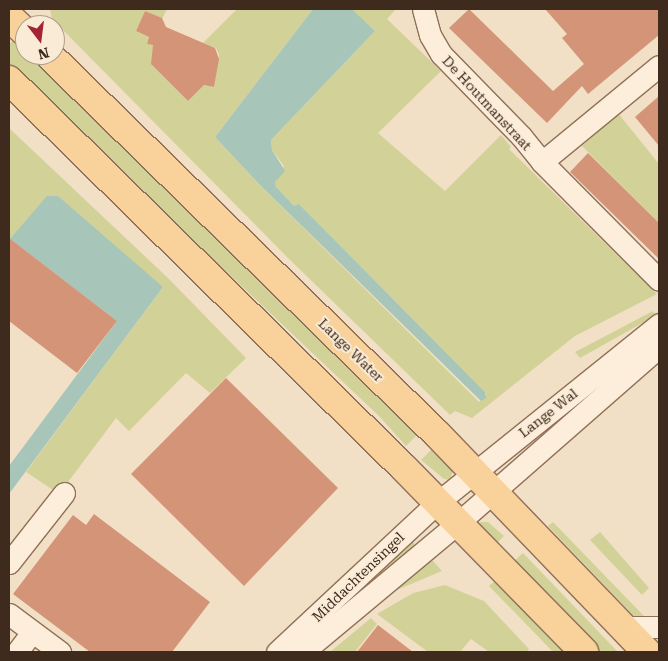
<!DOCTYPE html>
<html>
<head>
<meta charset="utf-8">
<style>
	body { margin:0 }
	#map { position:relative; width:668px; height:661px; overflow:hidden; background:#f2e0c6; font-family:"Roboto Serif",serif }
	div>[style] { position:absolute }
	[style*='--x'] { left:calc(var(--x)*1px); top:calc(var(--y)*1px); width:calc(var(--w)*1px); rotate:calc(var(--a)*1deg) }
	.green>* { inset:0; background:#d2d298 }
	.water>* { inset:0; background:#a7c6b9 }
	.building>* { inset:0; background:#d49478 }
	.roads { filter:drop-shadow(1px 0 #907059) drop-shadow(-1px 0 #907059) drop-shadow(0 1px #907059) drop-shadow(0 -1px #907059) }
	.minor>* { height:21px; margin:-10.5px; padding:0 10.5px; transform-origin:10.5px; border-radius:10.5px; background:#fceeda }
	.major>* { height:28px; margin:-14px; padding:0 14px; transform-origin:14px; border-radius:14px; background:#f8d19b }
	span { translate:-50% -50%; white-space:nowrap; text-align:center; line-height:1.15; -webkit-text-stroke:4px #f9ebd6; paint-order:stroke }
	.street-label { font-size:14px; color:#3f2a1e }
	.frame { position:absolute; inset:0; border:10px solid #3f2a1e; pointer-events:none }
	.north { position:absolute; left:15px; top:15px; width:50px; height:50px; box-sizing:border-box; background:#f9ebd6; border:1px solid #af9e8c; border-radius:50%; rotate:165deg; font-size:14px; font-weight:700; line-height:20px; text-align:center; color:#3f2a1e }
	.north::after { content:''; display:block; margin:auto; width:18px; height:22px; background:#a52332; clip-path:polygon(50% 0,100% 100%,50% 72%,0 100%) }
</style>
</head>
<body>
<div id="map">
	<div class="green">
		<i style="clip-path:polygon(50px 9px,167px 9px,162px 19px,145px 11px,136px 31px,149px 37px,147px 44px,153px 45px,152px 65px,188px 101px,204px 85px,214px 87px,219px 55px,216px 48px,203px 43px,237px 9px,313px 9px,215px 137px,260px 185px,479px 402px,486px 395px,485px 392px,300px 205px,295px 207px,276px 188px,275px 182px,284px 166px,272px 150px,271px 140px,375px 31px,352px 9px,396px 9px,387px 19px,441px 71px,378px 133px,445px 191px,501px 135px,511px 147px,509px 149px,657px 294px,575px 336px,472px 418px,455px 411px,450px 415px,290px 260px,52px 19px)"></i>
		<i style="clip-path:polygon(15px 37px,25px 46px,25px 55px,34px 55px,419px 433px,406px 446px,379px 416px,9px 66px,9px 45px)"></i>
		<i style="clip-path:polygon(618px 113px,659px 164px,659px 223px,582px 146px)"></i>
		<i style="clip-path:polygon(9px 128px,169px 279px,246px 358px,210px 393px,186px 373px,129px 431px,116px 418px,59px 494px,26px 472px,163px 287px,9px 240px)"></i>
		<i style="clip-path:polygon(653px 311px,655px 316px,580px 358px,575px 352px)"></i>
		<i style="clip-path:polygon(433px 448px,453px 471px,450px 480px,444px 479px,421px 460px)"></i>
		<i style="clip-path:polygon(480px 522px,488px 522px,504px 536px,493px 547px,479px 526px)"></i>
		<i style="clip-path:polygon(553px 522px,644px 616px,644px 617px,641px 620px,633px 615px,548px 526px)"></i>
		<i style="clip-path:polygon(600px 532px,649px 588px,642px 595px,590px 540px)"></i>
		<i style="clip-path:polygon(411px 539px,416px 546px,368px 582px,366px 581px)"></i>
		<i style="clip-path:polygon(523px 553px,618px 652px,594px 652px,510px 565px)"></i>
		<i style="clip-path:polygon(432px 560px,442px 571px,380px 597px)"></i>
		<i style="clip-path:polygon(496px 580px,565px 652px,553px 652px,489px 586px)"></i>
		<i style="clip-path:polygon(445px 585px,484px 601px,529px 649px,526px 652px,489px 652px,471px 639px,460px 652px,428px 652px,377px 614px,413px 593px)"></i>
		<i style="clip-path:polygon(371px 618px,377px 624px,355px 652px,330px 652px)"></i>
	</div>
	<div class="water">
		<i style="clip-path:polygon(313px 9px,352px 9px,375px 31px,271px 140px,272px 150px,285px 171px,275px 182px,276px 187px,294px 206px,299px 204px,485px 392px,486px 398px,481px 401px,260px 185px,215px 137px)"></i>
		<i style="clip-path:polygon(47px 196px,58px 196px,163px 287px,9px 494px,9px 466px,117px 321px,10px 239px)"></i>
	</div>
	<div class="building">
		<i style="clip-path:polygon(469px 9px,553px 91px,584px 64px,562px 38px,567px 34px,545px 9px,659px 9px,659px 35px,588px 94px,582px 86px,547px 123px,449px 28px)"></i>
		<i style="clip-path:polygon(145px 11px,162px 18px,166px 27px,215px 48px,219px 59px,214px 87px,204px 85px,188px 101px,151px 64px,153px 45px,147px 44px,149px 37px,136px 31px)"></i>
		<i style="clip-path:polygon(659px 96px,659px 146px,635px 117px)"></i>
		<i style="clip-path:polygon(588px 153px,659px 223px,659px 259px,570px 172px)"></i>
		<i style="clip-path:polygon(9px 238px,117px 321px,77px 373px,9px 321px)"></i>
		<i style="clip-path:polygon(226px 378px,338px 488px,244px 586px,131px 474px)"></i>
		<i style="clip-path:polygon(94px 514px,210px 602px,172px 652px,90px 652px,13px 594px,73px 515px,86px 525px)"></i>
		<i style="clip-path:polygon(378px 625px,413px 652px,357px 652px)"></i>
	</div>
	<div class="roads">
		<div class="minor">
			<i style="--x:423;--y:9;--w:27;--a:75"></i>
			<i style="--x:430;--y:35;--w:22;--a:60"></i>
			<i style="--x:441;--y:54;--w:115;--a:45.7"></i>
			<i style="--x:521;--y:136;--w:33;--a:51"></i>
			<i style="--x:542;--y:162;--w:166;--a:45.2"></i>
			<i style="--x:542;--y:162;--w:151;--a:-39.4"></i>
			<i style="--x:9;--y:563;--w:89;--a:-51.8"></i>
			<i style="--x:9;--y:614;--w:64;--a:36.7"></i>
			<i style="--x:622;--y:627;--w:37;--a:0"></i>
			<i style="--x:17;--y:652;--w:25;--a:-53"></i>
			<i style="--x:277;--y:652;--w:220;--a:-43"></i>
			<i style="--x:438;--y:502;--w:284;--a:-38.8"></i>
			<i style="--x:303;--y:652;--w:202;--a:-39.8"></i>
			<i style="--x:458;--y:523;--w:267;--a:-41.2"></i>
		</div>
		<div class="major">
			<i style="--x:9;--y:17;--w:22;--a:43"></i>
			<i style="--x:49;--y:55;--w:544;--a:44.33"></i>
			<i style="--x:438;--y:435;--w:301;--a:46.1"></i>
			<i style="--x:9;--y:80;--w:555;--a:44.49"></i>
			<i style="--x:405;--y:469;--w:256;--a:45.6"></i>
		</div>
	</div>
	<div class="street-label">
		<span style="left:487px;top:103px;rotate:47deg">De Houtmanstraat</span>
		<span style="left:351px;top:350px;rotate:44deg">Lange Water</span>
		<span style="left:548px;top:413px;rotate:-38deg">Lange Wal</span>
		<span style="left:358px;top:577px;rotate:-44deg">Middachtensingel</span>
	</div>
	<div class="frame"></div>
	<div class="north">N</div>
</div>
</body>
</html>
